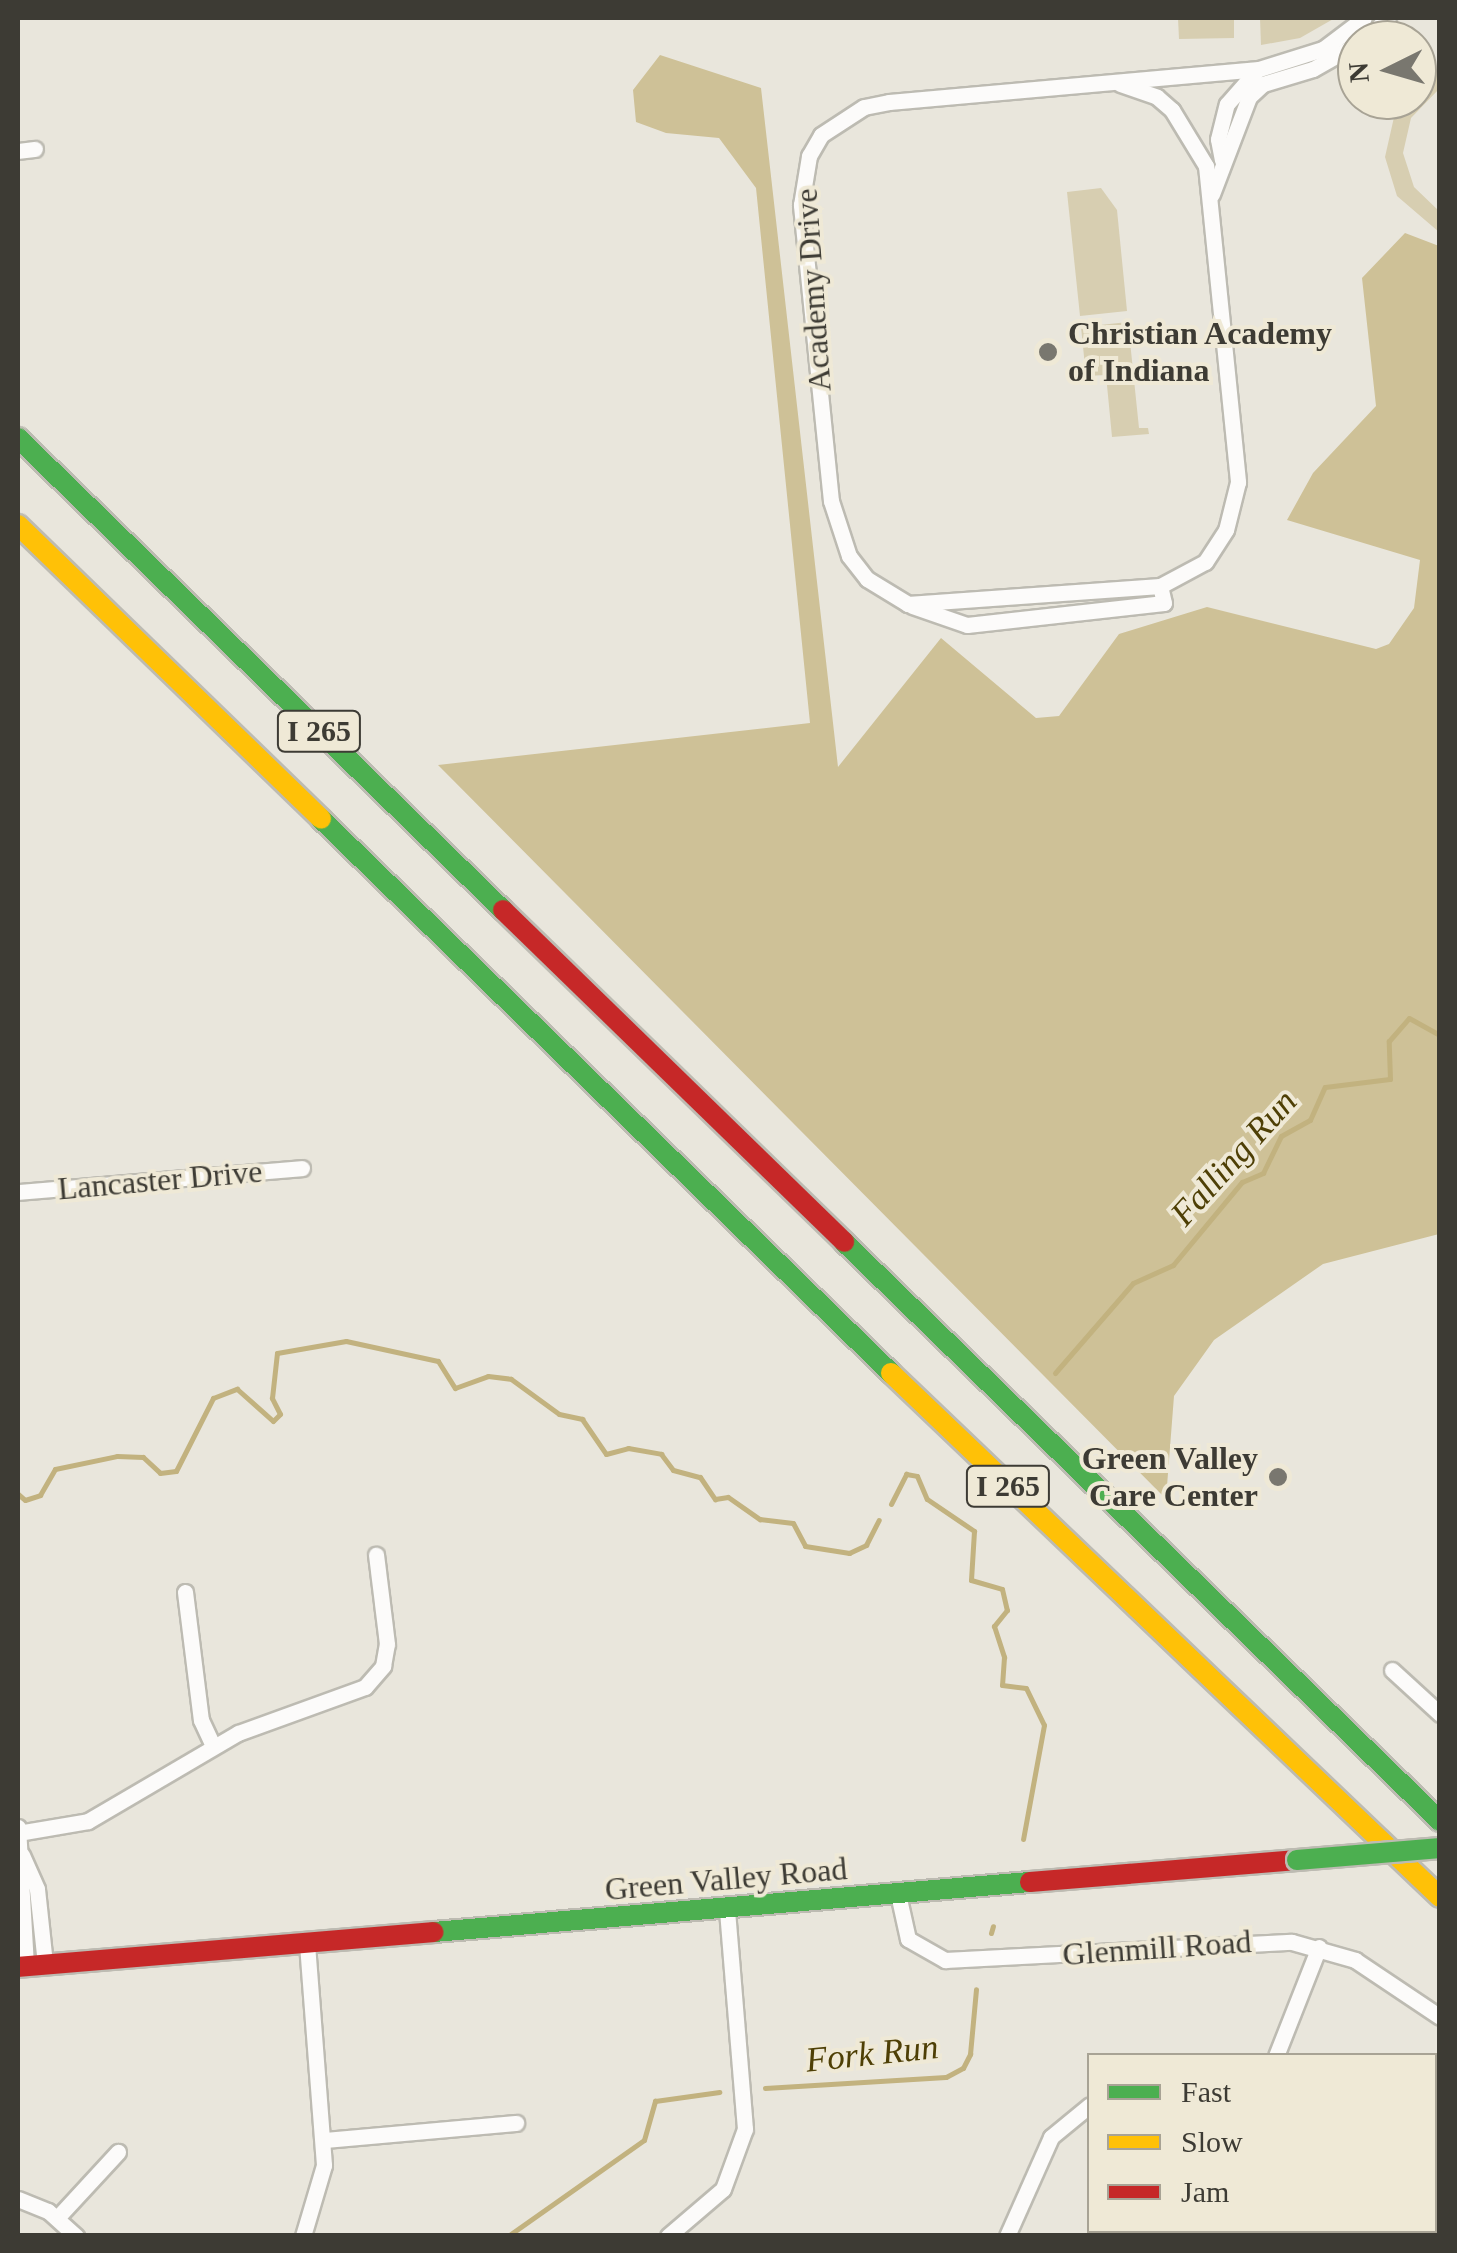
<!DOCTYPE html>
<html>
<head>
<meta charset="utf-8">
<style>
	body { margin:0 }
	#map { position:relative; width:1457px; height:2253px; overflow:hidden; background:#e9e6dc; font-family:Georgia,serif }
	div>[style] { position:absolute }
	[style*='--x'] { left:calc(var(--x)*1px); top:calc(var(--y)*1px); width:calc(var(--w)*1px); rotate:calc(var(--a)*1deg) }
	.green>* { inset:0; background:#d7ceb1 }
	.forest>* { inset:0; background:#cec197 }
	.stream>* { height:5px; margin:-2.5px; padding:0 2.5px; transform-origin:2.5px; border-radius:2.5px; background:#c2b27f }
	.roads { filter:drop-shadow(2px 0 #bdbbb2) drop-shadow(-2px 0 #bdbbb2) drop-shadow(0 2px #bdbbb2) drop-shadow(0 -2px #bdbbb2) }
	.street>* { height:15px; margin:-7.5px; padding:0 7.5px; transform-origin:7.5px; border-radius:7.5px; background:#fcfbfa }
	.fast>* { height:20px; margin:-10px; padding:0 10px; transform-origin:10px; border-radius:10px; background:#4caf50 }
	.slow>* { height:20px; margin:-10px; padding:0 10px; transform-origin:10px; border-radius:10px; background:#ffc107 }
	.jam>* { height:20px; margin:-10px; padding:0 10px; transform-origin:10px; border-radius:10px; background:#c62828 }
	.bridges { filter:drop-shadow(2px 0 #bdbbb2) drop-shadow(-2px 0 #bdbbb2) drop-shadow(0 2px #bdbbb2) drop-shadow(0 -2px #bdbbb2) }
	.fast-bridge>* { height:20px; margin:-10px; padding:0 10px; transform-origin:10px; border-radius:10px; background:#4caf50 }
	.dots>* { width:28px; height:28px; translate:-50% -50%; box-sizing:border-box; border:5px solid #efe9d6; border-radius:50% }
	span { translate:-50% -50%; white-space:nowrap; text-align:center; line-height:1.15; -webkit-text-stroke:8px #efe9d6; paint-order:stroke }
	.shield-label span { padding:2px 8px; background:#efe9d6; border:2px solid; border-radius:8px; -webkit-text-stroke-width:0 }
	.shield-label { font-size:30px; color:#3d3b34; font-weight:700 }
	.street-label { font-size:32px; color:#3d3b34 }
	.poi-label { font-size:32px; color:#3d3b34; font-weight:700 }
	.left { translate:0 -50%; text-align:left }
	.right { translate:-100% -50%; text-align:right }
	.water-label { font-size:35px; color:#4e3f05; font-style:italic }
	.frame { position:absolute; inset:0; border:20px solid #3d3b34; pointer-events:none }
	.legend { position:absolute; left:1087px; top:2053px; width:350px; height:180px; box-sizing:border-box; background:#efe9d6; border:2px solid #a8a395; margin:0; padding:12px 18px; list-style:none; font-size:30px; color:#3d3b34 }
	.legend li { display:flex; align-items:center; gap:20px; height:50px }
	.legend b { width:50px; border:2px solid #a8a395 }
	.north { position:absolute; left:1337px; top:20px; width:100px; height:100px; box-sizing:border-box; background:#efe9d6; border:2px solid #a8a395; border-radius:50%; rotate:265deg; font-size:28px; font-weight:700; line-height:40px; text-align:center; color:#3d3b34 }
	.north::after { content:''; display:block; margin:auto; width:35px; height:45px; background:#79776f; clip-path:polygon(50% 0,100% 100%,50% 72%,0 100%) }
</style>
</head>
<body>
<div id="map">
	<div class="green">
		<i style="clip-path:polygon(1178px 18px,1234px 18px,1234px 38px,1179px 39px)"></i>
		<i style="clip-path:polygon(1260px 18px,1335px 18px,1300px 38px,1261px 45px)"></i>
		<i style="clip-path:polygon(1439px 68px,1439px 89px,1411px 118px,1403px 153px,1414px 187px,1439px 211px,1439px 232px,1397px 196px,1385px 157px,1397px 104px,1417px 100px,1417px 82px)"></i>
		<i style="clip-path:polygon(1101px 188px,1117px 210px,1127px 311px,1080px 316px,1067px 192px)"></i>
		<i style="clip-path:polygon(1128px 322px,1139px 428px,1148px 428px,1149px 434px,1112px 437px,1106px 375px,1086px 376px,1081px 327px)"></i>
	</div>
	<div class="forest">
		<i style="clip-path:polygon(660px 55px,761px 88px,838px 767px,941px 638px,1036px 718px,1059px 716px,1119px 634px,1207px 607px,1376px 649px,1389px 644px,1414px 608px,1420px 560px,1287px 520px,1313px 473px,1376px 406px,1362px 278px,1405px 233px,1439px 246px,1439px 1234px,1323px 1264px,1214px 1340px,1174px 1396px,1166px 1499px,438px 765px,810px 723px,756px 188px,719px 138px,666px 133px,636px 122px,633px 90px)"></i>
	</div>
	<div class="stream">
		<i style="--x:1055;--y:1373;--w:119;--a:-49.1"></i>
		<i style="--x:1133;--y:1283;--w:44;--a:-24.2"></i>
		<i style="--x:1173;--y:1265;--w:108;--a:-50.3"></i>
		<i style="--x:1242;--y:1182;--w:23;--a:-23"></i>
		<i style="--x:1263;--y:1173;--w:41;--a:-64.1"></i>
		<i style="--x:1281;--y:1136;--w:33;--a:-29"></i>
		<i style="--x:1310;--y:1120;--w:36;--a:-66"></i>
		<i style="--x:1325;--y:1087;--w:65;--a:-7"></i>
		<i style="--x:1390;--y:1079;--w:38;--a:-92"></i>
		<i style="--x:1389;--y:1041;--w:30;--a:-49"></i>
		<i style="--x:1409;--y:1018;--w:35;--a:29"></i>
		<i style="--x:18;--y:1494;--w:9;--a:41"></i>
		<i style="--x:25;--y:1500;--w:16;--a:-18"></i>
		<i style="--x:40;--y:1495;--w:30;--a:-60"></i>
		<i style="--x:55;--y:1469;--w:63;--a:-11.8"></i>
		<i style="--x:117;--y:1456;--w:26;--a:2"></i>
		<i style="--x:143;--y:1457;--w:23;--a:43"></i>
		<i style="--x:160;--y:1473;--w:16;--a:-7"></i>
		<i style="--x:176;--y:1471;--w:82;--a:-63.1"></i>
		<i style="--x:213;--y:1398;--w:26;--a:-21"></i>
		<i style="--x:237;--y:1389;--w:48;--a:41.6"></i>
		<i style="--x:273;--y:1421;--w:10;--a:-45"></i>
		<i style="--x:280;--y:1414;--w:18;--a:-117"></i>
		<i style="--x:272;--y:1398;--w:45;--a:-83.7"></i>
		<i style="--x:277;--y:1353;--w:70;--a:-9.9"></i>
		<i style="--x:346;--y:1341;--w:94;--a:12.3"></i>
		<i style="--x:438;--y:1361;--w:32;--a:58"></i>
		<i style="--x:455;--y:1388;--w:35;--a:-20"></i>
		<i style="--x:488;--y:1376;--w:23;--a:7"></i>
		<i style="--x:511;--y:1379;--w:59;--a:36.1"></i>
		<i style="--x:559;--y:1414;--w:24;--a:12"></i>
		<i style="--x:582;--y:1419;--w:42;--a:55.6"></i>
		<i style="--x:606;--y:1454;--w:23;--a:-15"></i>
		<i style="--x:628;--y:1448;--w:34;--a:10"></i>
		<i style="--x:661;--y:1454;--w:20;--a:53"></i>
		<i style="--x:673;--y:1470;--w:28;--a:15"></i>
		<i style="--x:700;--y:1477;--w:27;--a:56"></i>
		<i style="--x:715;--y:1499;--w:13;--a:-9"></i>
		<i style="--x:728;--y:1497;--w:39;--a:35"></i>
		<i style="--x:760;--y:1519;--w:33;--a:7"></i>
		<i style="--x:793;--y:1523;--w:26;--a:62"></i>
		<i style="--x:805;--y:1546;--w:45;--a:9"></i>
		<i style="--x:849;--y:1553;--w:19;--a:-25"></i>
		<i style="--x:866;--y:1545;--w:28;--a:-63"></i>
		<i style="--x:891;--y:1504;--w:34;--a:-63"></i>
		<i style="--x:906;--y:1474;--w:11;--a:10"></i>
		<i style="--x:917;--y:1476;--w:25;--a:67"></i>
		<i style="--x:927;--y:1499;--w:57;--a:34.2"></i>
		<i style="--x:974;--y:1531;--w:49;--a:93.5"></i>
		<i style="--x:971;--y:1580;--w:32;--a:16"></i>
		<i style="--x:1002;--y:1589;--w:22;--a:77"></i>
		<i style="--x:1007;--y:1610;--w:21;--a:129"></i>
		<i style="--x:994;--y:1626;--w:33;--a:72"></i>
		<i style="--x:1004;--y:1657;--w:28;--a:94"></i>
		<i style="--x:1002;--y:1685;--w:24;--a:7"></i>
		<i style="--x:1026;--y:1688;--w:41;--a:64.1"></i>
		<i style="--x:1044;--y:1725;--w:116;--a:100.4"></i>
		<i style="--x:991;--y:1933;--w:7;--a:-74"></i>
		<i style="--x:765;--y:2088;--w:181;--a:-3.5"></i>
		<i style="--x:946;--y:2077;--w:19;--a:-28"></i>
		<i style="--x:963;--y:2068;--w:16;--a:-63"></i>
		<i style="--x:970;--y:2054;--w:65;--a:-84.7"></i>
		<i style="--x:508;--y:2236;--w:166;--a:-35.2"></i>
		<i style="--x:644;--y:2140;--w:41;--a:-74.2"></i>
		<i style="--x:655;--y:2101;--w:65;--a:-8"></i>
	</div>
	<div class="roads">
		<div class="street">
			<i style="--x:1364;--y:40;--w:33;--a:-43"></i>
			<i style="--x:1120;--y:84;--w:39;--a:19"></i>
			<i style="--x:1157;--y:97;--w:20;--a:41"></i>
			<i style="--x:1172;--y:110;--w:66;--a:58.7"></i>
			<i style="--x:1206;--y:166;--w:318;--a:84.2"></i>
			<i style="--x:1238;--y:482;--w:49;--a:104"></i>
			<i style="--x:1226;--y:530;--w:38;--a:123"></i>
			<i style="--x:1205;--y:562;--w:51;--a:151.9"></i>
			<i style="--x:1160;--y:586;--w:253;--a:175.9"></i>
			<i style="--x:908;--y:604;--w:48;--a:-148.6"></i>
			<i style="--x:867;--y:579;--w:29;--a:-128"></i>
			<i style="--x:849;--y:556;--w:58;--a:-108.1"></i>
			<i style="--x:831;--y:501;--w:298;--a:-95.8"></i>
			<i style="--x:801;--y:205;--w:50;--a:-80.7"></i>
			<i style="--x:809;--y:156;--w:24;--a:-60"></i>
			<i style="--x:821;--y:135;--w:51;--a:-33.1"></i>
			<i style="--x:864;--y:107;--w:25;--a:-11"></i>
			<i style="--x:889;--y:102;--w:371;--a:-5.1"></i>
			<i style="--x:1259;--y:69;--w:67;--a:-17.4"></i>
			<i style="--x:1323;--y:49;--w:51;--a:-37.1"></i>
			<i style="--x:18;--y:151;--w:17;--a:-7"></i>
			<i style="--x:1222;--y:160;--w:21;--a:-101"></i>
			<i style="--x:1218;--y:139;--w:36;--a:-76"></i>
			<i style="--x:1227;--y:104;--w:44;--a:-48.7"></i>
			<i style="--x:1212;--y:194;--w:104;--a:-69.1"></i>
			<i style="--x:1249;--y:97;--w:19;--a:-43"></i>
			<i style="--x:1263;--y:84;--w:52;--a:-16.7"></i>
			<i style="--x:1313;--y:69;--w:51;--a:-29.6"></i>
			<i style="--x:912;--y:606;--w:58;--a:19.1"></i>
			<i style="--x:967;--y:625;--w:198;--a:-6.4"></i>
			<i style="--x:1164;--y:603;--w:17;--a:-103"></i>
			<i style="--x:18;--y:1192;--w:285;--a:-4.8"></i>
			<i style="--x:185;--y:1592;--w:129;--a:82.9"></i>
			<i style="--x:201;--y:1720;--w:29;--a:65"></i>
			<i style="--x:1392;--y:1670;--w:65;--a:42.5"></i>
			<i style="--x:18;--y:1827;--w:139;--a:86.7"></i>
			<i style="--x:18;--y:1833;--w:71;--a:-9.7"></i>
			<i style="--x:88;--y:1821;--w:174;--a:-30.4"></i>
			<i style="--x:238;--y:1733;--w:135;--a:-19.9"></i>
			<i style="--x:365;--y:1687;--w:28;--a:-49"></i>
			<i style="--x:383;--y:1666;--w:22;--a:-80"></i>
			<i style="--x:387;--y:1644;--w:90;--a:-97"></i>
			<i style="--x:22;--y:1855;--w:37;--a:66"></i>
			<i style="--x:37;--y:1889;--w:75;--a:83.9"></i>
			<i style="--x:898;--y:1894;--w:46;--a:77.5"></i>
			<i style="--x:908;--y:1939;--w:43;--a:29.6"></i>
			<i style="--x:945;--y:1960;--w:347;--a:-3"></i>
			<i style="--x:1292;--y:1942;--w:66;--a:15.9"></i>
			<i style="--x:1355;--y:1960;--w:102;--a:33.8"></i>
			<i style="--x:1276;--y:2056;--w:117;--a:-68.5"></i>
			<i style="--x:324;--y:2140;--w:193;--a:-5.1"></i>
			<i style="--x:18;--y:2199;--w:32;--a:22"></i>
			<i style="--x:48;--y:2211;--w:38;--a:42"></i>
			<i style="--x:57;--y:2218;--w:90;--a:-47.3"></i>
			<i style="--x:303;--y:2236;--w:74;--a:-73.5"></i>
			<i style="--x:324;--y:2165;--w:222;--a:-94.4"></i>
			<i style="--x:668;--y:2236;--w:72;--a:-40.5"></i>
			<i style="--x:723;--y:2189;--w:64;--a:-69.9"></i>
			<i style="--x:745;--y:2129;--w:221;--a:-94.7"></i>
			<i style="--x:1007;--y:2236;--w:108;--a:-66"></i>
			<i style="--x:1051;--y:2137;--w:50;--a:-39.4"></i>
			<i style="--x:1207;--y:2236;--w:6;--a:-72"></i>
		</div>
		<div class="fast">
			<i style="--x:18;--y:438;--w:677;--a:44.22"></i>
			<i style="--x:321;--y:819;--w:795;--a:44.18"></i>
			<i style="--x:844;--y:1242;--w:831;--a:44.17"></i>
			<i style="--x:434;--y:1932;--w:598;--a:-4.8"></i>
		</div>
		<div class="slow">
			<i style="--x:18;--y:525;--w:422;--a:44.1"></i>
			<i style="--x:891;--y:1373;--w:759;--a:43.67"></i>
		</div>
		<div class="jam">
			<i style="--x:503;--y:910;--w:476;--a:44.2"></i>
			<i style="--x:1030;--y:1882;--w:268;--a:-4.7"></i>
			<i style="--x:18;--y:1967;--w:417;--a:-4.8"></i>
		</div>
	</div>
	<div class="bridges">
		<div class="fast-bridge">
			<i style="--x:1297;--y:1860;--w:144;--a:-4.8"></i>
		</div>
	</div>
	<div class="dots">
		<i style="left:1048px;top:352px;background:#79776f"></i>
		<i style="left:1278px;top:1477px;background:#79776f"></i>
	</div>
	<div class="shield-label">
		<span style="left:319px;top:731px">I 265</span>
		<span style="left:1008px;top:1486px">I 265</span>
	</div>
	<div class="street-label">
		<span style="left:813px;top:290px;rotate:-94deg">Academy Drive</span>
		<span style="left:160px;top:1180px;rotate:-5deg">Lancaster Drive</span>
		<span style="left:726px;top:1879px;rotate:-5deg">Green Valley Road</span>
		<span style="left:1157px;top:1948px;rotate:-4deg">Glenmill Road</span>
	</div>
	<div class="poi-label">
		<span class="left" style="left:1068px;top:352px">Christian Academy<br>of Indiana</span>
		<span class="right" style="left:1258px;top:1477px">Green Valley<br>Care Center</span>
	</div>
	<div class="water-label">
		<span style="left:1234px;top:1158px;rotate:-48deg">Falling Run</span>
		<span style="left:872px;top:2054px;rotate:-6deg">Fork Run</span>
	</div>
	<div class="frame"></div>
	<ul class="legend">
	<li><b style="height:12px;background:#4caf50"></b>Fast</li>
	<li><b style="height:12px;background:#ffc107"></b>Slow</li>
	<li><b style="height:12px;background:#c62828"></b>Jam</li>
	</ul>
	<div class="north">N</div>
</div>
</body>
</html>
